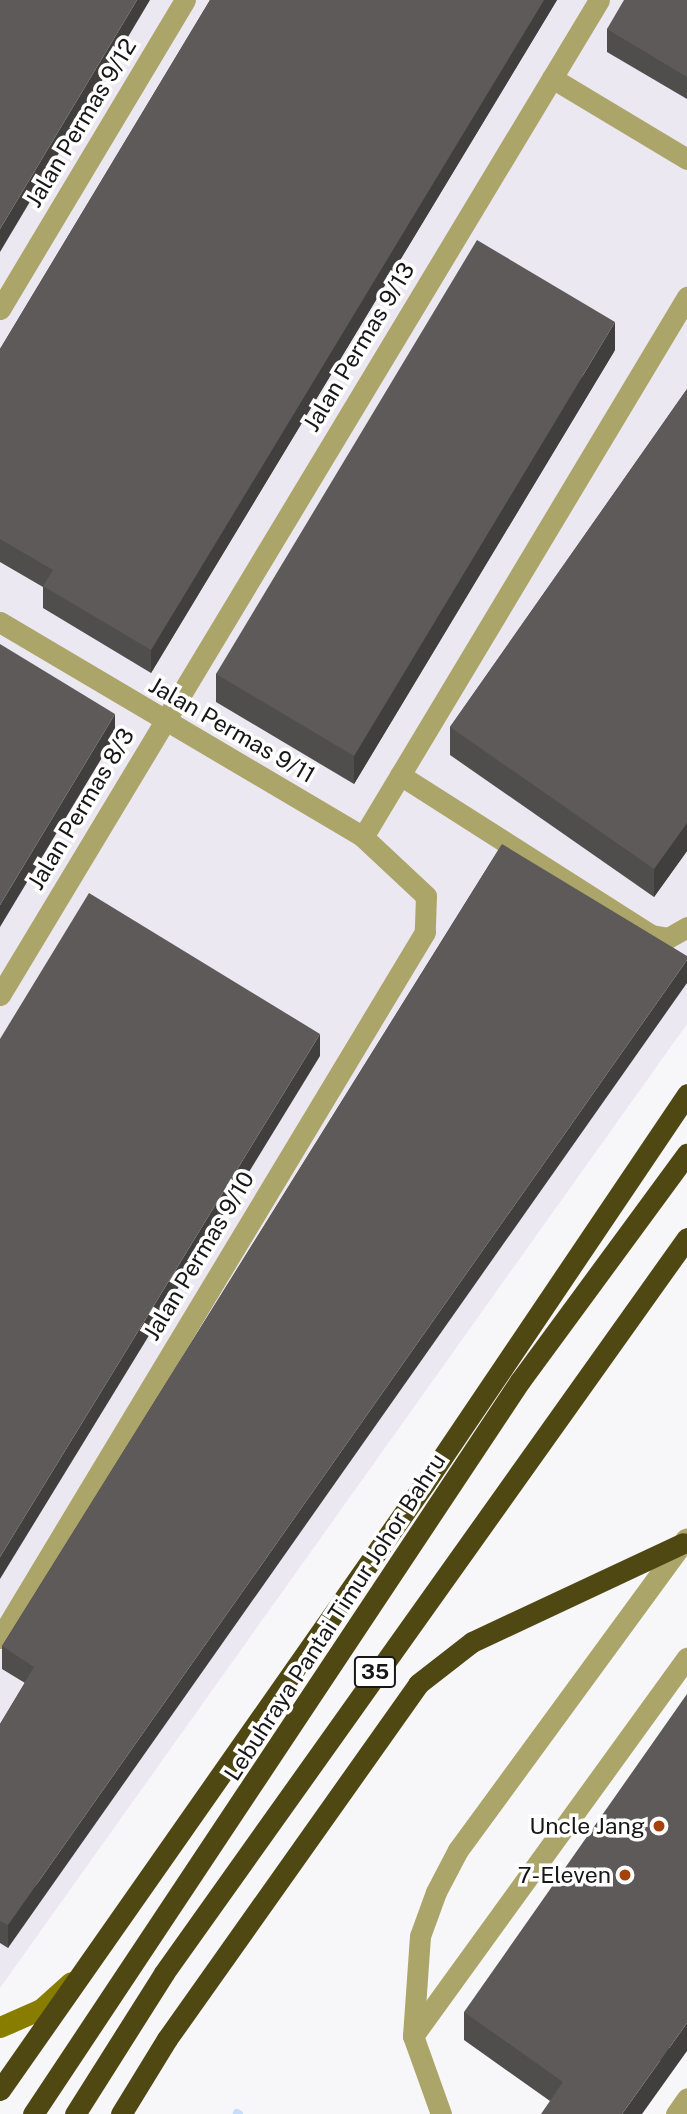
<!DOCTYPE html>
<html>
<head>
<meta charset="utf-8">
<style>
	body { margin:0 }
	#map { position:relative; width:687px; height:2114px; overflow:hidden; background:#f7f6f9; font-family:"Public Sans",sans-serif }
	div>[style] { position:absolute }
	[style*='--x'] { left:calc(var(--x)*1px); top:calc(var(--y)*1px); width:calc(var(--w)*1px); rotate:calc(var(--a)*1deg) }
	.built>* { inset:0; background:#ebe8f2 }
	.stream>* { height:8px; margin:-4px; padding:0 4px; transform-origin:4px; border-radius:4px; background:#c5defb }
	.street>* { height:21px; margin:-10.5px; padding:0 10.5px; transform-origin:10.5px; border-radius:10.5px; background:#aca569 }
	.secondary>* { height:21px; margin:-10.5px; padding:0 10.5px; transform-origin:10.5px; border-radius:10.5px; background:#897d00 }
	.highway>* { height:21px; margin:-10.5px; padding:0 10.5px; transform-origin:10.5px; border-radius:10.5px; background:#4f4813 }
	.wall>* { inset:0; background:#504d4d }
	.shaded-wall>* { inset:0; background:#413f3e }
	.building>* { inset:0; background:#5d5a59 }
	.dots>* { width:19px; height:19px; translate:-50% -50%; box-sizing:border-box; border:4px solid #fff; border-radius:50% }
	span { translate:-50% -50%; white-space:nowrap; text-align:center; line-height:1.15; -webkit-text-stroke:7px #fff; paint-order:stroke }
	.shield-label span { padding:2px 5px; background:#fff; border:2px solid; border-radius:5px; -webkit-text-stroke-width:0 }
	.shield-label { font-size:21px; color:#171718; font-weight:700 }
	.street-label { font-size:23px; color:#171718 }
	.poi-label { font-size:23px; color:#171718 }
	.right { translate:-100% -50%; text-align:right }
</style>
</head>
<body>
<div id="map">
	<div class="built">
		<i style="clip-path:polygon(0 0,687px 0,687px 1024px,0 1988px)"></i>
	</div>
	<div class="stream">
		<i style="--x:237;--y:2113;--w:2;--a:27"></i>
	</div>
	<div class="street">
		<i style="--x:552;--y:78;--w:157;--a:31"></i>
		<i style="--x:0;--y:309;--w:360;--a:-59.1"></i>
		<i style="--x:0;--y:622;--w:422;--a:30.6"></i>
		<i style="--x:363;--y:837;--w:86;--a:43.1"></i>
		<i style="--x:426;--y:896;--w:36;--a:92"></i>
		<i style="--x:425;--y:932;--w:824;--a:121.05"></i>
		<i style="--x:400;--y:775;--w:298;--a:32.5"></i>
		<i style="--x:651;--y:935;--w:17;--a:10"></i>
		<i style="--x:668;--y:938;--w:22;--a:-30"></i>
		<i style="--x:363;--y:837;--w:630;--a:-59.04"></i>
		<i style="--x:0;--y:995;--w:1161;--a:-58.95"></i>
		<i style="--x:413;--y:2036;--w:467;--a:-54.1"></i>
		<i style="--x:441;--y:2114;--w:83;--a:-109.7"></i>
		<i style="--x:413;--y:2036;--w:100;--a:-86"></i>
		<i style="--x:420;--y:1936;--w:47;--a:-70"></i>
		<i style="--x:436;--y:1892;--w:47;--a:-62.4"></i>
		<i style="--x:458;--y:1850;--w:386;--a:-53.8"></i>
		<i style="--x:676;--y:2114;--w:19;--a:-55"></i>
	</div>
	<div class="secondary">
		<i style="--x:0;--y:2027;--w:45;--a:-23.7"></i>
		<i style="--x:41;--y:2009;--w:40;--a:-42"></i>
	</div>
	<div class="highway">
		<i style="--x:0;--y:2090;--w:741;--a:-55"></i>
		<i style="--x:425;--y:1483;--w:469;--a:-56"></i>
		<i style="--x:33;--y:2114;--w:880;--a:-56.4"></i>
		<i style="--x:520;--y:1381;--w:282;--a:-53.7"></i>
		<i style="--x:75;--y:2114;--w:167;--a:-57.7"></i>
		<i style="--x:164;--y:1973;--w:902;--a:-54.57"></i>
		<i style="--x:121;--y:2114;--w:88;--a:-58.5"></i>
		<i style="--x:167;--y:2039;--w:435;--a:-54.7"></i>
		<i style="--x:418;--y:1684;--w:68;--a:-37.9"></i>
		<i style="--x:472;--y:1642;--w:233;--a:-25.1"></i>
	</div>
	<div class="wall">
		<i style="clip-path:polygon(210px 0,557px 0,151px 673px,43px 608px,43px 587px,0 562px,0 349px)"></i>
		<i style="clip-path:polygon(687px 0,687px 99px,607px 52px,607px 29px)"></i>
		<i style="clip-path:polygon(615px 350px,354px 784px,216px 702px,216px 674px)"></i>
		<i style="clip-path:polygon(687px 389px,687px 851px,654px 897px,450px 755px,450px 727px)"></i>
		<i style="clip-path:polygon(502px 844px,8px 1948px,0 1943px,0 1724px,25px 1683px,2px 1669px,2px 1646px)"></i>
		<i style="clip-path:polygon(464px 2012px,687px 2051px,550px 2101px,464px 2040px)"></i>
	</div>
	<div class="shaded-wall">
		<i style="clip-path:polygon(137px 0,150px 0,0 252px,0 229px)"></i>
		<i style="clip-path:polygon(544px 0,557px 0,151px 673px,151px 650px)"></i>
		<i style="clip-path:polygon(615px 322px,615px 350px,354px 784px,354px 756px)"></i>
		<i style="clip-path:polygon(115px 714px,115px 736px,0 927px,0 905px)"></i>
		<i style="clip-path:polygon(687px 823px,687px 851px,654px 897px,654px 869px)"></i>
		<i style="clip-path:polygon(687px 960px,687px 983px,8px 1948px,8px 1925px)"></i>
		<i style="clip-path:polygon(320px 1034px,320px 1056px,0 1579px,0 1557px)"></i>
		<i style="clip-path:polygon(687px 2023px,687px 2051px,642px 2114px,622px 2114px)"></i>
	</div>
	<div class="building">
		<i style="clip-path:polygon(0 0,137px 0,0 229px)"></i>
		<i style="clip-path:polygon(210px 0,544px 0,151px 650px,43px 586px,53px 570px,0 539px,0 349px)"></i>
		<i style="clip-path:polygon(624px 0,687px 0,687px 77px,607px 29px)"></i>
		<i style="clip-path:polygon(477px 240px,615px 322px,354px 756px,216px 674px)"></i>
		<i style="clip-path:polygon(687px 389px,687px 823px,654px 869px,450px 727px)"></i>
		<i style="clip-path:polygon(0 644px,115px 714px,0 905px)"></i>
		<i style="clip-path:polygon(502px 844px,687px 956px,687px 960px,8px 1925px,0 1921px,0 1724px,34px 1667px,2px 1646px)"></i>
		<i style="clip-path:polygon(89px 893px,320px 1034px,0 1557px,0 1039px)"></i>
		<i style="clip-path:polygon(687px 1694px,687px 2023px,622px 2114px,541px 2114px,563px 2082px,464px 2012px)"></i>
	</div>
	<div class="dots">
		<i style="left:659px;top:1826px;background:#a54209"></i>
		<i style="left:625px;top:1875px;background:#a54209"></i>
	</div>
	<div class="shield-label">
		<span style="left:375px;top:1672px">35</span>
	</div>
	<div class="street-label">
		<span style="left:81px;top:123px;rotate:-59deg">Jalan Permas 9/12</span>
		<span style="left:359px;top:347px;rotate:-59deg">Jalan Permas 9/13</span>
		<span style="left:232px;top:730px;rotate:30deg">Jalan Permas 9/11</span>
		<span style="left:81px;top:809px;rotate:-59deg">Jalan Permas 8/3</span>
		<span style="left:199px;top:1256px;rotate:-59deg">Jalan Permas 9/10</span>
		<span style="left:335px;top:1617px;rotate:-57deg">Lebuhraya Pantai Timur Johor Bahru</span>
	</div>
	<div class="poi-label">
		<span class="right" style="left:645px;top:1826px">Uncle Jang</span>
		<span class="right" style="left:611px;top:1875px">7-Eleven</span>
	</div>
</div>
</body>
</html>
